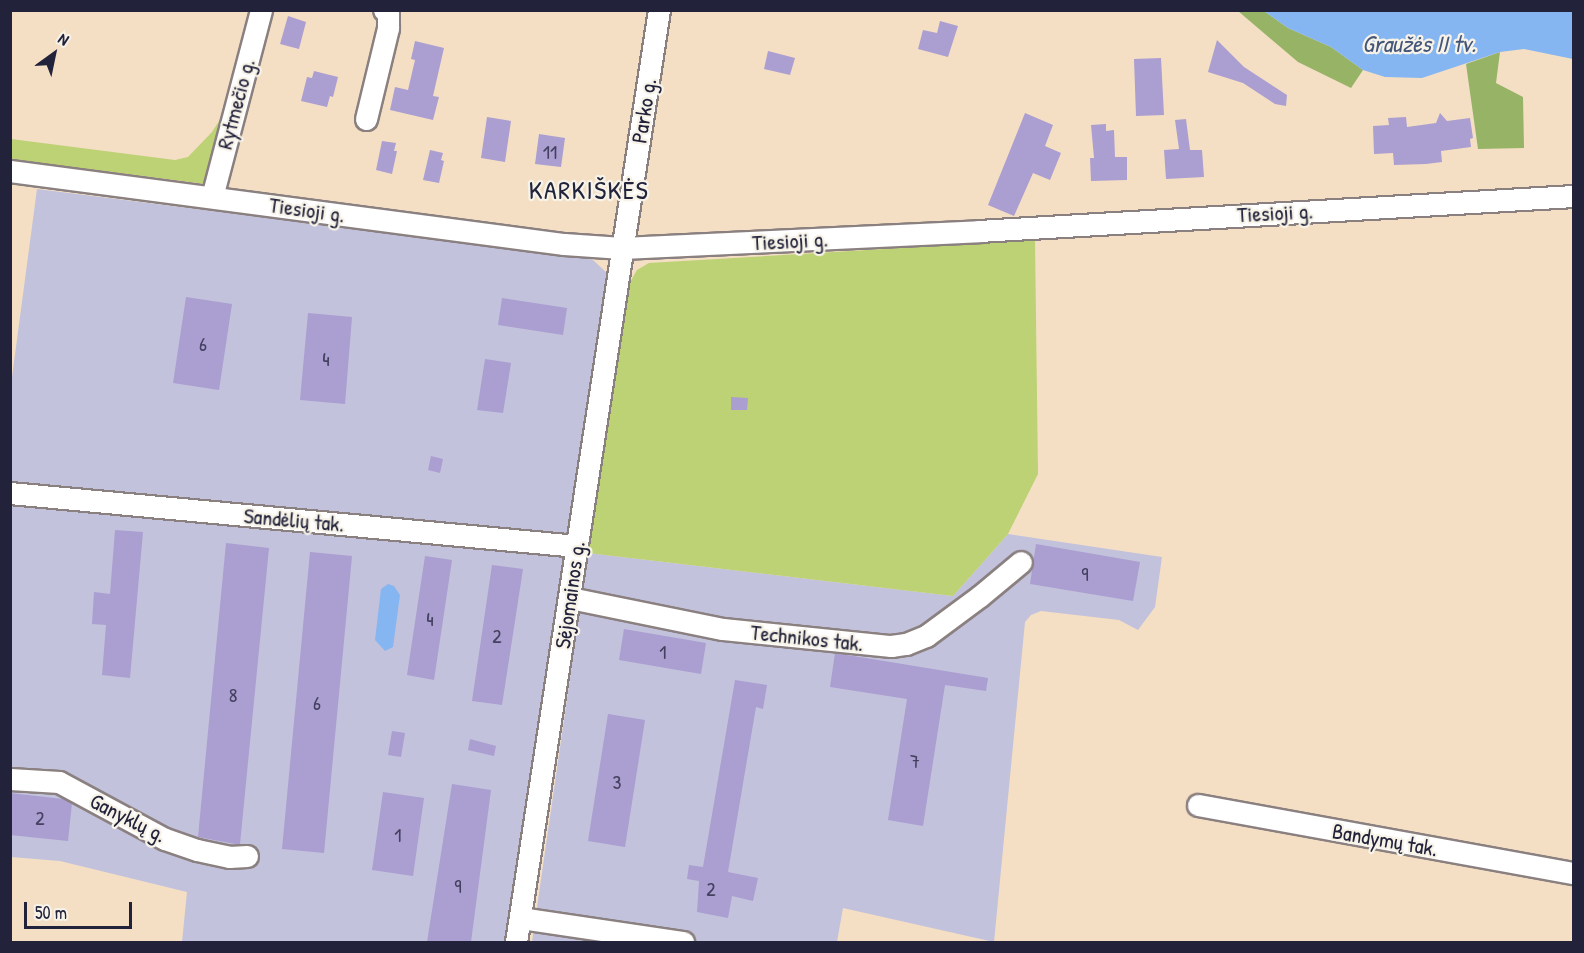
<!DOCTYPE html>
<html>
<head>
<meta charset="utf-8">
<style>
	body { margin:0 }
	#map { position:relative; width:1584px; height:953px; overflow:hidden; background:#f4dfc4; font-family:"Patrick Hand",sans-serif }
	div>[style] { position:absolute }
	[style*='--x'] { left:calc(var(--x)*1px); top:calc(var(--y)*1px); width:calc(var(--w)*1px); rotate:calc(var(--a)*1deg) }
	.industrial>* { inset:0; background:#c2c2dc }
	.green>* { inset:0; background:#bdd175 }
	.forest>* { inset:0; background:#96b366 }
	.water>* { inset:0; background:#86b6f1 }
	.building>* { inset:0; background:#ab9ed1 }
	.roads { filter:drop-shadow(2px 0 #8b8080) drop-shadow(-2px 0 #8b8080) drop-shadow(0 2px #8b8080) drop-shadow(0 -2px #8b8080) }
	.minor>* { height:21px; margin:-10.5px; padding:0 10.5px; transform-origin:10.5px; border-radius:10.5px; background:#fff }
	span { translate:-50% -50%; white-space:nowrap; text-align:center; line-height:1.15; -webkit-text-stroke:4.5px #f7f3e8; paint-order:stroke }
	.number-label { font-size:20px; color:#444160 }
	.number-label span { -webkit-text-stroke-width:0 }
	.street-label { font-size:22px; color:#22223b }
	.water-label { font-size:24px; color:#45567b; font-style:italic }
	.quarter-label { font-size:26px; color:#22223b; letter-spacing:1.5px }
	.frame { position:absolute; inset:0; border:12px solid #22223b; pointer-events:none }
	.north { position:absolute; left:24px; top:24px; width:60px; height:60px; -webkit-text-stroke:4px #f7f3e8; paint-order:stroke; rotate:33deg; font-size:16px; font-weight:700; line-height:24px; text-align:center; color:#22223b }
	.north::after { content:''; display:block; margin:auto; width:21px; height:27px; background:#22223b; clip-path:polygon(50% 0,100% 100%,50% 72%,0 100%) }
	.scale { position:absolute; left:24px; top:902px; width:108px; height:27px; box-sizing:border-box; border:3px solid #22223b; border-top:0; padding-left:8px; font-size:18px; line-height:21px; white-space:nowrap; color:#22223b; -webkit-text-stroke:4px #f7f3e8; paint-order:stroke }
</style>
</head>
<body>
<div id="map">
	<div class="industrial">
		<i style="clip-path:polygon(37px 189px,592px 259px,608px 274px,609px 287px,506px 942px,182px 942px,187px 892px,60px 861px,11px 857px,10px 392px)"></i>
		<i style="clip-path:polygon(1008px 534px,1162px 557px,1155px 607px,1138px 630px,1119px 620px,1041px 611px,1031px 615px,1025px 622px,994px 942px,843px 908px,837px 942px,532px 942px,588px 553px,953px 596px)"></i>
	</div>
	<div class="green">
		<i style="clip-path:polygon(232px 101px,205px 184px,11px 159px,11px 139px,175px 160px,188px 157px,212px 132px)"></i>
		<i style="clip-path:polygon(1035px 240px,1038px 474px,1008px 534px,953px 596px,588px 553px,629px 284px,637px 270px,649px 263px)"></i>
	</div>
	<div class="forest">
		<i style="clip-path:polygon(1238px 11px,1264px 11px,1288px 28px,1331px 47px,1363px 70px,1351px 88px,1298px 62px)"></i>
		<i style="clip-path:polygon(1500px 52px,1496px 83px,1523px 97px,1524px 148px,1478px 149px,1466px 64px)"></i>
	</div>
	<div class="water">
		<i style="clip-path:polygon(1264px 11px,1573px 11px,1573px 59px,1524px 49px,1500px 52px,1422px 78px,1385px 77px,1363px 70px,1331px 47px,1288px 28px)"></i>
		<i style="clip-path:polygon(388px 584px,394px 586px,400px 595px,393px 647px,385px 651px,375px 640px,381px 589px)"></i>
	</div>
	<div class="building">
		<i style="clip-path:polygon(288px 16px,306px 22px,299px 49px,280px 44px)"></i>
		<i style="clip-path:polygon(940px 21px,958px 26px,948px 57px,918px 49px,923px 30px,937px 33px)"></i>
		<i style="clip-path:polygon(1217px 40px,1244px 67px,1287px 95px,1286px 106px,1275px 104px,1243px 83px,1208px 72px)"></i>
		<i style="clip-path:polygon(415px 41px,444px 48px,433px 96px,439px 97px,433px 120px,390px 110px,395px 87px,408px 90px,415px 60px,411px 59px)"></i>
		<i style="clip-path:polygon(768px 51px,795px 58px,790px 75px,764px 69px)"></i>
		<i style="clip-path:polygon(1161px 58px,1164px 115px,1136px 116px,1134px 59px)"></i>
		<i style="clip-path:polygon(314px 71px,338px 77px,333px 97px,330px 96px,327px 107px,301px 101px,307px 77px,312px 78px)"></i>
		<i style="clip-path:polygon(1025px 113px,1053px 125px,1045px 146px,1061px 153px,1050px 180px,1033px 173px,1014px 216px,988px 205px)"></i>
		<i style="clip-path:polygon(1440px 113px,1447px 121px,1470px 118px,1473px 138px,1470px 139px,1471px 147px,1441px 151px,1442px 162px,1426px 164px,1394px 165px,1393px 153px,1374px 154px,1373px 126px,1389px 125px,1388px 118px,1406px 117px,1407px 127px,1436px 123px)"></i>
		<i style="clip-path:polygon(487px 117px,511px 121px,505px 162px,481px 158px)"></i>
		<i style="clip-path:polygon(1186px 119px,1190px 150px,1202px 150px,1204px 177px,1166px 179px,1164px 150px,1179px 149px,1175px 120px)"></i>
		<i style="clip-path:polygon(1106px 124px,1106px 131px,1114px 130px,1115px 157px,1127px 157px,1127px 180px,1091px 181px,1090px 158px,1094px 158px,1091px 125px)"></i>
		<i style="clip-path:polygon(539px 134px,565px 138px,561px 167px,535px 164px)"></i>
		<i style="clip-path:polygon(382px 141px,396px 143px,394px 151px,397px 151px,392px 174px,376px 170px)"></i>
		<i style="clip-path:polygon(430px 150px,443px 153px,441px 160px,444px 161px,439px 183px,423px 180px)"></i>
		<i style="clip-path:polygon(186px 297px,232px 304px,219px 390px,173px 383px)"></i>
		<i style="clip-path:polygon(502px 298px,567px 308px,563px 335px,498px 325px)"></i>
		<i style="clip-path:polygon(308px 313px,352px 317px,345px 404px,300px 400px)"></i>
		<i style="clip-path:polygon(485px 359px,511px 363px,503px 413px,477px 410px)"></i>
		<i style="clip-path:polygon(731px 397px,748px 398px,747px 410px,731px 410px)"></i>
		<i style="clip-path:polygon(431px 456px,443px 459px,440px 473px,428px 470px)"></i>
		<i style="clip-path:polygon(115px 530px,143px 532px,130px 678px,102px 675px,106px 625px,92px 624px,94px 592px,110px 594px)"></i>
		<i style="clip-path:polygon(226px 543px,269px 548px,240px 844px,235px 844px,198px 837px)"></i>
		<i style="clip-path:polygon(1036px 544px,1140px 562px,1133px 601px,1030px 584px)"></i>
		<i style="clip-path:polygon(310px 552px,352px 556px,324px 853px,282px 849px)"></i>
		<i style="clip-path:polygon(425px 556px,452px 560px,434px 680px,407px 675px)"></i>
		<i style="clip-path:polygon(492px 565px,523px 569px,502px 705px,472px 701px)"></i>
		<i style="clip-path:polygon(624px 629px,706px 643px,701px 674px,619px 660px)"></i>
		<i style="clip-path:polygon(835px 653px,988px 678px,986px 691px,945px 685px,923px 826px,888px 820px,907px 699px,830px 687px)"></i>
		<i style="clip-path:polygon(735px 680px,767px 685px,763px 709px,756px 707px,728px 872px,758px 878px,753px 901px,732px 896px,728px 918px,697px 912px,699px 881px,687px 879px,689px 865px,703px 867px)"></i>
		<i style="clip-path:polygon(608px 714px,645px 720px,625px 847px,588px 841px)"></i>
		<i style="clip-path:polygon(392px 731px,405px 733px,401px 757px,388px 755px)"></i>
		<i style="clip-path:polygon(470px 739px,496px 746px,494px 756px,468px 750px)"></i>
		<i style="clip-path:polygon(452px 784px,491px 790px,471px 942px,427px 942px)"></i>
		<i style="clip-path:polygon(383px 792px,424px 798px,413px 876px,372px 870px)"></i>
		<i style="clip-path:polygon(10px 793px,63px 799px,72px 803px,68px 841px,10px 835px)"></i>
	</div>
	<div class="roads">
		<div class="minor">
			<i style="--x:366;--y:119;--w:94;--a:-76.4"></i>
			<i style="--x:388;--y:28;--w:17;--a:-90"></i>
			<i style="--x:388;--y:11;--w:4;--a:-166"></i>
			<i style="--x:10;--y:171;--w:559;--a:7.51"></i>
			<i style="--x:564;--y:244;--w:58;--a:3.9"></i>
			<i style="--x:622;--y:248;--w:357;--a:-2.7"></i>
			<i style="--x:979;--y:231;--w:596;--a:-3.37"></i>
			<i style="--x:212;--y:197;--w:193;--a:-75.3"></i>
			<i style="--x:10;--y:493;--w:569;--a:5.34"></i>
			<i style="--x:570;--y:598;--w:156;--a:11.5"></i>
			<i style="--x:723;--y:629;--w:169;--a:5.8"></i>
			<i style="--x:891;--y:646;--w:15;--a:-8"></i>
			<i style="--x:906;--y:644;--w:22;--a:-22"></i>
			<i style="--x:926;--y:636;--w:67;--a:-36.5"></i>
			<i style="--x:980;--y:596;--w:53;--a:-39.7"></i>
			<i style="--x:10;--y:779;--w:49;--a:3.5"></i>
			<i style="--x:59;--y:782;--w:120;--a:28.3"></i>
			<i style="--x:165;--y:839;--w:34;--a:19"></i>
			<i style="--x:197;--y:850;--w:33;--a:12"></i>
			<i style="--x:229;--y:857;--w:18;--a:-3"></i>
			<i style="--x:1198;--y:805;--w:382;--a:10.3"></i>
			<i style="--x:520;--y:918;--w:165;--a:8.4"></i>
			<i style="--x:516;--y:942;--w:943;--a:-81.28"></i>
		</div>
	</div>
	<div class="number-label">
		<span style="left:550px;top:151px">11</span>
		<span style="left:203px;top:343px">6</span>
		<span style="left:326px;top:358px">4</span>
		<span style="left:1085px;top:573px">9</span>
		<span style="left:430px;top:618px">4</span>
		<span style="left:497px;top:635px">2</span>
		<span style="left:663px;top:651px">1</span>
		<span style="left:233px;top:694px">8</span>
		<span style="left:317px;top:702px">6</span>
		<span style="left:915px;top:760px">7</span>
		<span style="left:617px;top:781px">3</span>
		<span style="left:40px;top:817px">2</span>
		<span style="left:398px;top:834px">1</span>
		<span style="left:458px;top:885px">9</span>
		<span style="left:711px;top:888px">2</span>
	</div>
	<div class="street-label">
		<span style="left:236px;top:104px;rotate:-75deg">Rytmečio g.</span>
		<span style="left:644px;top:111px;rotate:-81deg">Parko g.</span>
		<span style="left:307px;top:210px;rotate:8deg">Tiesioji g.</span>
		<span style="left:1275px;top:213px;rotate:-3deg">Tiesioji g.</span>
		<span style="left:790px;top:241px;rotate:-3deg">Tiesioji g.</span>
		<span style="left:294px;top:520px;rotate:5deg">Sandėlių tak.</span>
		<span style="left:570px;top:595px;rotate:-82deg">Sėjomainos g.</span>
		<span style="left:807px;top:638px;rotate:6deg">Technikos tak.</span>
		<span style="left:128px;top:818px;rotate:27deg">Ganyklų g.</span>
		<span style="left:1385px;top:840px;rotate:10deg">Bandymų tak.</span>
	</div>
	<div class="water-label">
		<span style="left:1419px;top:44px">Graužės II tv.</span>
	</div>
	<div class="quarter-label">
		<span style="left:589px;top:190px">KARKIŠKĖS</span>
	</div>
	<div class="frame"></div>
	<div class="north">N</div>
	<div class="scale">50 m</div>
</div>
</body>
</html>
